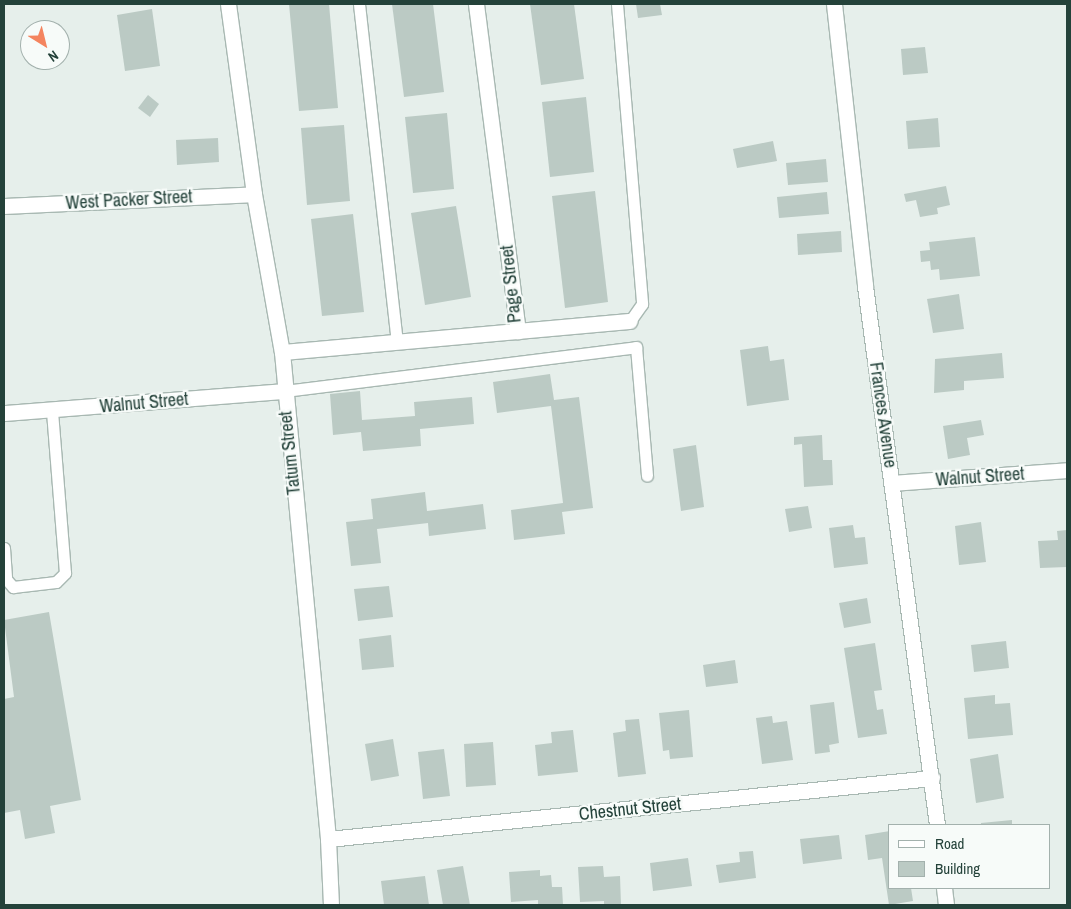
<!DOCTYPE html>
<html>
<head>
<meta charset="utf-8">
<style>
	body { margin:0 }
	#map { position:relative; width:1071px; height:909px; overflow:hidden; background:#e6efeb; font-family:"Archivo Narrow",sans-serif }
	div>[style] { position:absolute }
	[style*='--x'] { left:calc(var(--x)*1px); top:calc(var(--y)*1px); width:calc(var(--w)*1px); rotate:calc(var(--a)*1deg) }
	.building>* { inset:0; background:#bbcac4 }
	.roads { filter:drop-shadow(1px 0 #a8b8b2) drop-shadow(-1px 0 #a8b8b2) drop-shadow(0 1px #a8b8b2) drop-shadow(0 -1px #a8b8b2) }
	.lane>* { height:11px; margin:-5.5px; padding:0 5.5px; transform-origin:5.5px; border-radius:5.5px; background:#fff }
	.street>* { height:15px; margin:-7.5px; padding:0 7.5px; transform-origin:7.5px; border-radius:7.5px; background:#fff }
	span { translate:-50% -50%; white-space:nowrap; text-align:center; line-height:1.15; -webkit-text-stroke:4.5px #f7fbf9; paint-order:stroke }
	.street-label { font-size:18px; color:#24423a }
	.frame { position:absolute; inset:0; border:5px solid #24423a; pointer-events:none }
	.legend { position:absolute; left:888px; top:824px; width:162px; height:65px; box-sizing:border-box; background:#f7fbf9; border:1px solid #a3b1ad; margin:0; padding:6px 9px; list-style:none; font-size:15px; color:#24423a }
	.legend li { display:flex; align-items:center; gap:10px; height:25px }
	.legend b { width:25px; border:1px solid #a3b1ad }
	.north { position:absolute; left:20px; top:20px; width:50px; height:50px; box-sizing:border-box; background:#f7fbf9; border:1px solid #a3b1ad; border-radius:50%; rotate:144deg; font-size:14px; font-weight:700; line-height:20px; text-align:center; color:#24423a }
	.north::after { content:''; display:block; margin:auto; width:18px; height:22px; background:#f4845f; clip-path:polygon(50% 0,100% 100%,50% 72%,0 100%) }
</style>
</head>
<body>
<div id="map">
	<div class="building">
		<i style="clip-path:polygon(289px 4px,329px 4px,338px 108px,299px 111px)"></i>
		<i style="clip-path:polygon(392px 4px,433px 4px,444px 92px,404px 97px)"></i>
		<i style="clip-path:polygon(530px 4px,574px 4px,584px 79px,541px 85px)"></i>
		<i style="clip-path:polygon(636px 4px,660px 4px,662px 15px,638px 18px)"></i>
		<i style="clip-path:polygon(152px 9px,160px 66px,125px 71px,117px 15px)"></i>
		<i style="clip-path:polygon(925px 47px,928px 73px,903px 75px,901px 49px)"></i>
		<i style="clip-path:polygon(148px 95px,159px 104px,150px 117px,138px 108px)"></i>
		<i style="clip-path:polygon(586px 97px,594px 172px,550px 177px,542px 102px)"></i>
		<i style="clip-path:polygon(447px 113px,454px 189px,413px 193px,405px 117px)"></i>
		<i style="clip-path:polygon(938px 118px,940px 147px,908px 149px,906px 121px)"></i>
		<i style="clip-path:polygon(344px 125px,350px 201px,307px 205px,301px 128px)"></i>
		<i style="clip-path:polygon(218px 138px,219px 162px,177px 165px,176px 140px)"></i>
		<i style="clip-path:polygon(773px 141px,777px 161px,737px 168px,733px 149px)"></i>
		<i style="clip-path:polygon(826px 159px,828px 182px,788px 185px,786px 163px)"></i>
		<i style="clip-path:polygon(946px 186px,950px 205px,937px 208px,938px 214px,920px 217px,916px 200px,906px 202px,904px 194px)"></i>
		<i style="clip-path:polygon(595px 191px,608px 302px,565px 308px,552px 196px)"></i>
		<i style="clip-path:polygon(827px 192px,829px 214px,779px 218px,777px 197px)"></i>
		<i style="clip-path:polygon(456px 206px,471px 297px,425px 305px,411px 213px)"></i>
		<i style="clip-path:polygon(353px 214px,364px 312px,322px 316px,311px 219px)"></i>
		<i style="clip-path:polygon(841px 231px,842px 252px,798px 255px,797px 234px)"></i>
		<i style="clip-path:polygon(975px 237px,980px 276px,940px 280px,939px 269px,931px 270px,930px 261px,921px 262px,920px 251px,930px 250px,929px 242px)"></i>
		<i style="clip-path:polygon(959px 294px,964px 329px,933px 333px,927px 299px)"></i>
		<i style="clip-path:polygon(768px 346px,770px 361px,784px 359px,789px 400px,747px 406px,740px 350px)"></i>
		<i style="clip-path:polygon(1002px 353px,1004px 378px,964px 381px,964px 390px,934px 393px,935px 359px)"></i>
		<i style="clip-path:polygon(550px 374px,554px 400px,579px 397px,593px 508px,562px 512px,565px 534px,514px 540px,511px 510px,563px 503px,551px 406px,497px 413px,493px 382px)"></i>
		<i style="clip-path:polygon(360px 391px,362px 420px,415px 416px,414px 402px,472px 397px,474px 424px,420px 429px,421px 446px,363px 451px,361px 432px,333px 435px,330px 394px)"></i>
		<i style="clip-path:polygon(981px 420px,984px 435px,967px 438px,970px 455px,948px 459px,943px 426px)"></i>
		<i style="clip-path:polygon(822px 435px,823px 460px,832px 460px,833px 485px,804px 487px,802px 444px,794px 445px,794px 437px)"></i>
		<i style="clip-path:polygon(696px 445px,704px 507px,681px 511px,673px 449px)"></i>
		<i style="clip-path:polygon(425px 492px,427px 511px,483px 504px,486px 529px,429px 536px,428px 523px,377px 529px,381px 563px,351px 566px,346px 522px,373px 519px,371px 499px)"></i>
		<i style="clip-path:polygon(808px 506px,812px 528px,789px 532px,785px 509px)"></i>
		<i style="clip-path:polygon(981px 522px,986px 562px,959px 565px,955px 526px)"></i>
		<i style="clip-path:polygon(853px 525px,855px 538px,865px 537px,868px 564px,834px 568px,829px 528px)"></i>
		<i style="clip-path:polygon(1067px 530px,1067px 567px,1040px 568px,1038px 541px,1058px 540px,1057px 531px)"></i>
		<i style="clip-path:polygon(389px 586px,393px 617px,358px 621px,354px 589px)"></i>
		<i style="clip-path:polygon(867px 598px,871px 623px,844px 628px,839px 603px)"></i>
		<i style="clip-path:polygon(49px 612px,81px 800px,50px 806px,55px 833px,25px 839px,20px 810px,4px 813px,4px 699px,14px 697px,4px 620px)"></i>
		<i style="clip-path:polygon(391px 635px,394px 667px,362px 670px,359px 639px)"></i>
		<i style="clip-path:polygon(1006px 641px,1009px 668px,974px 672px,971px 645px)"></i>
		<i style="clip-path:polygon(875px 643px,882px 690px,874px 691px,877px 710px,883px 709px,887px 734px,858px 738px,844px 648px)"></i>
		<i style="clip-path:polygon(735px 660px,738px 683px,706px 687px,703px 665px)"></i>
		<i style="clip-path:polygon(995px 695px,995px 704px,1010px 703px,1013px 735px,968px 739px,964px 698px)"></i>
		<i style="clip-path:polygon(834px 702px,839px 743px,829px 745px,830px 752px,815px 754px,810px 705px)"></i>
		<i style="clip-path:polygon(689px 710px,693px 757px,670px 759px,669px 750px,663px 751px,659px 713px)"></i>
		<i style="clip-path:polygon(772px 716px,773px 723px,787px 721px,793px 760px,762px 764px,756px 718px)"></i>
		<i style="clip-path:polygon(639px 719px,646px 774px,618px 777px,613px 733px,626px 731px,625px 720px)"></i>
		<i style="clip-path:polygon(573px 730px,578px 772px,538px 776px,535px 745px,552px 743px,551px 732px)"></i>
		<i style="clip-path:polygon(393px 739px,399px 776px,371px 781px,365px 744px)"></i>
		<i style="clip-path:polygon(493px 742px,496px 785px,466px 787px,464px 744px)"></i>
		<i style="clip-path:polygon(444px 749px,450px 796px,423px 799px,418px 752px)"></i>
		<i style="clip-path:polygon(998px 754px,1004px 798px,976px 803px,970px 759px)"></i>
		<i style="clip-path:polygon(1012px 820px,1012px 825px,981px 825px,981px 823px)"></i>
		<i style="clip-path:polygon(890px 831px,890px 888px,911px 888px,913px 901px,889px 905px,882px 858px,868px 860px,865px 835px)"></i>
		<i style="clip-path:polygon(839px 835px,842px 859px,803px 864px,800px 839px)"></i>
		<i style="clip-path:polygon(753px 851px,756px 878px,719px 883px,716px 865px,740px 862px,739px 852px)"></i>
		<i style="clip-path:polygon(688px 858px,692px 886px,653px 891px,650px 863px)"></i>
		<i style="clip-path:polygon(463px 866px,470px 905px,443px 905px,437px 870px)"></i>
		<i style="clip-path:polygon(603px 866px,604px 877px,620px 876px,621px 905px,604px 905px,604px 901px,580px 902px,578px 867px)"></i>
		<i style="clip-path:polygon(540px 870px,540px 876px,551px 875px,552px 887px,562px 887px,563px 905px,538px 905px,538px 900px,511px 902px,509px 872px)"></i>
		<i style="clip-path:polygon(425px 876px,429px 905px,384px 905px,381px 881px)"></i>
	</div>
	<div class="roads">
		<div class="lane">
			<i style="--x:359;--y:4;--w:340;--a:83.6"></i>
			<i style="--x:617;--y:4;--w:301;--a:85.2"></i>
			<i style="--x:642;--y:304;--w:21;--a:125"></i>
			<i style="--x:284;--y:391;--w:355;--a:-7.1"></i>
			<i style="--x:636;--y:347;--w:129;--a:85.1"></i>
			<i style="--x:4;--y:548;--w:31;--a:86"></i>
			<i style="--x:6;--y:579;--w:11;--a:49"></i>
			<i style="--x:13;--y:587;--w:43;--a:-6.6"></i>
			<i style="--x:56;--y:582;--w:13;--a:-45"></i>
			<i style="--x:65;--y:573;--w:163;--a:-94.6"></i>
		</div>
		<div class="street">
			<i style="--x:228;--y:4;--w:192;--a:82.2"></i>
			<i style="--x:254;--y:194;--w:160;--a:80"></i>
			<i style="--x:282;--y:352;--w:489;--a:84.6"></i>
			<i style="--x:328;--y:839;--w:66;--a:87.4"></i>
			<i style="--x:476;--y:4;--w:330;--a:82.7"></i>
			<i style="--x:834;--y:4;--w:284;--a:83.7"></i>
			<i style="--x:865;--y:286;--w:544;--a:82.39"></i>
			<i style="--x:4;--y:206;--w:250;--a:-2.7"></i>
			<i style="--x:282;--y:352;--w:349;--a:-5.1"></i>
			<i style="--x:4;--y:413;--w:281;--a:-4.5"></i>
			<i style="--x:892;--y:483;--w:175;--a:-4.2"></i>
			<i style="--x:328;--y:839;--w:607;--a:-5.77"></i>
			<i style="--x:944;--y:888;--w:17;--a:83"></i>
		</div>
	</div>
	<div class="street-label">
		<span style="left:129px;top:200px;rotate:-3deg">West Packer Street</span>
		<span style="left:511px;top:284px;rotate:-96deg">Page Street</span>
		<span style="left:144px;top:403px;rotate:-5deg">Walnut Street</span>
		<span style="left:883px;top:415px;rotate:82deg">Frances Avenue</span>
		<span style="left:290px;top:453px;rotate:-96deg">Tatum Street</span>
		<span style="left:980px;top:477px;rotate:-4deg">Walnut Street</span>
		<span style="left:630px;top:809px;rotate:-6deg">Chestnut Street</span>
	</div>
	<div class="frame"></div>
	<ul class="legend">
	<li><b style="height:6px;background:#fff"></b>Road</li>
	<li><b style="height:14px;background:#bbcac4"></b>Building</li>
	</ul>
	<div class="north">N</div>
</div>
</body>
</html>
